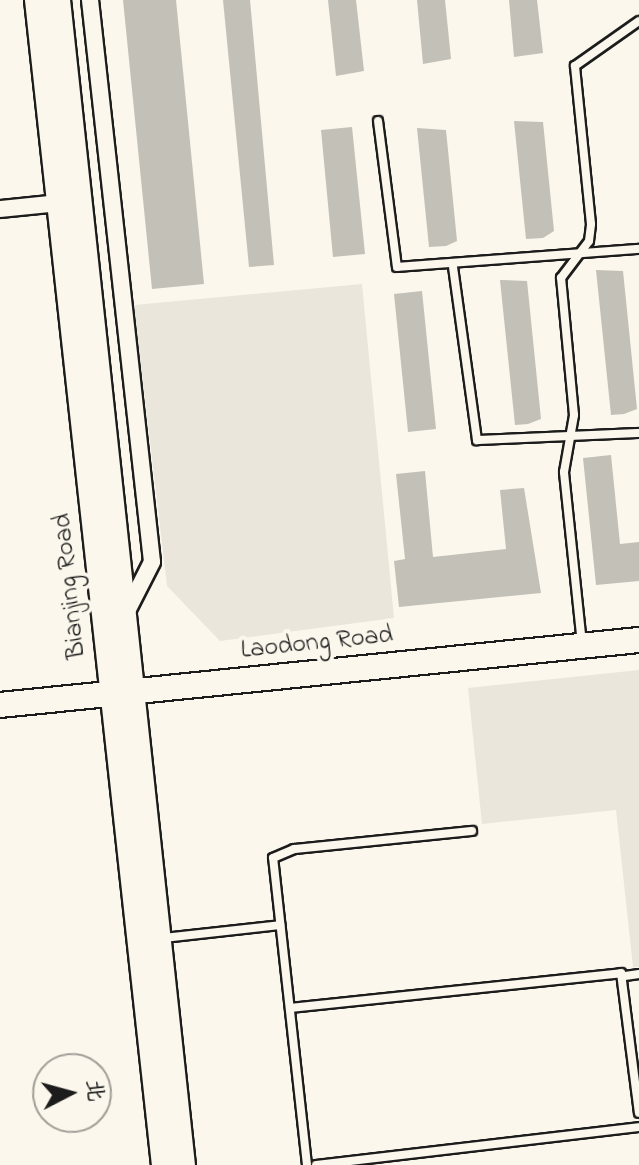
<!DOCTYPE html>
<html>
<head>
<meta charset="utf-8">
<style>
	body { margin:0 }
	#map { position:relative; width:639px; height:1165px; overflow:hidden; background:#fbf7ec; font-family:"Indie Flower","LXGW WenKai TC",sans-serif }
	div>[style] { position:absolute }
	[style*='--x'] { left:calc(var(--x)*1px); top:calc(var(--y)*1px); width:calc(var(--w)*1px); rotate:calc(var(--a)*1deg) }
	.built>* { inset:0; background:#eae6dc }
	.building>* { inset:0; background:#c3c0b8 }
	.roads { filter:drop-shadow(2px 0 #1c1c1c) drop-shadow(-2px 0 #1c1c1c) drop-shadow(0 2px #1c1c1c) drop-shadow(0 -2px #1c1c1c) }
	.lane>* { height:8px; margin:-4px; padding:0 4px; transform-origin:4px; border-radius:4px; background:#fbf7ec }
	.street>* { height:16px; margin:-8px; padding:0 8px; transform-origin:8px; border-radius:8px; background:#fbf7ec }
	.secondary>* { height:24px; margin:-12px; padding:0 12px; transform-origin:12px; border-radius:12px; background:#fbf7ec }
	span { translate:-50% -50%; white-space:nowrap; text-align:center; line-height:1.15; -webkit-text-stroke:8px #fbf7ec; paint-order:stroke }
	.street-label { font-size:26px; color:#1c1c1c }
	.north { position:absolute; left:32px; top:1053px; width:80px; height:80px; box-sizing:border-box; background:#fbf7ec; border:2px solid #a29f99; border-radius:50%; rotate:84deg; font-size:22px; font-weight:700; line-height:32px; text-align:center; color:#1c1c1c }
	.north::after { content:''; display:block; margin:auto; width:28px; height:36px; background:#1c1c1c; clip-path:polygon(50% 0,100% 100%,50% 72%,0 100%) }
</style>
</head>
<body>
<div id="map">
	<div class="built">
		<i style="clip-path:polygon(362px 284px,394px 618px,220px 641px,167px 586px,134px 305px)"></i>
		<i style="clip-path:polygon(639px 670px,639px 967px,633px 967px,616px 810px,482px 824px,468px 688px)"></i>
	</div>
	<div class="building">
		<i style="clip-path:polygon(123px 0,176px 0,204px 284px,152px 289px)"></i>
		<i style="clip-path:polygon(223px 0,250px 0,274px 265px,249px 267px)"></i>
		<i style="clip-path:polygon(328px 0,356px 0,364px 71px,336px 76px)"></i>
		<i style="clip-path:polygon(417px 0,445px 0,451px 59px,423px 64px)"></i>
		<i style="clip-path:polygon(509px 0,537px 0,543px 53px,514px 57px)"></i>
		<i style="clip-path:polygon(514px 121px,543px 122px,554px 231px,543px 238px,526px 239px)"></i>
		<i style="clip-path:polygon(352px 127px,365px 254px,333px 257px,321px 130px)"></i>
		<i style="clip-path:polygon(417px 128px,446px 130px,457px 241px,446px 246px,429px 247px)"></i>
		<i style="clip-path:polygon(596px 270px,623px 271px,637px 409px,624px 414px,611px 415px)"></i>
		<i style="clip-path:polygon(500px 280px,527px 281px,541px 419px,528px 424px,515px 425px)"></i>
		<i style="clip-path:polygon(422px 291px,436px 429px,408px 432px,394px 294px)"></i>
		<i style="clip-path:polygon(611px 455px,620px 544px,639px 542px,639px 581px,596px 585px,583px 458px)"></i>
		<i style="clip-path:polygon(425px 471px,433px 557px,506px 549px,500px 490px,524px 488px,541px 593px,399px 607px,394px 561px,405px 559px,396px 474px)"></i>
	</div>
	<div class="roads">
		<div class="lane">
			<i style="--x:378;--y:121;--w:147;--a:82.6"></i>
			<i style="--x:397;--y:267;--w:243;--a:-4.3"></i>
			<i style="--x:453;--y:267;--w:175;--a:82.1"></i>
			<i style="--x:477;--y:440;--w:162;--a:-2.5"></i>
			<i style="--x:582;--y:644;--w:173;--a:-96"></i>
			<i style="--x:564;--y:472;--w:58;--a:-80"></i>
			<i style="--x:574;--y:415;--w:138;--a:-95.4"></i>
			<i style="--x:561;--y:278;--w:46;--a:-52.9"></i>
			<i style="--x:589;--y:241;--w:17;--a:-83"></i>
			<i style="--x:591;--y:224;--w:159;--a:-95.8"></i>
			<i style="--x:575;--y:66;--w:78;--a:-35.1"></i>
			<i style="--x:163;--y:938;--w:118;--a:-6.3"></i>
			<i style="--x:625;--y:976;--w:14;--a:-8"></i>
			<i style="--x:290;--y:1008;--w:333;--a:-6"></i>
			<i style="--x:621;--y:973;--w:141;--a:82.7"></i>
			<i style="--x:307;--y:1165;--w:309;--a:-96.3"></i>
			<i style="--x:273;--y:858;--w:23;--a:-23"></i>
			<i style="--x:294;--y:849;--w:179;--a:-5.8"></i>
			<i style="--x:316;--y:1165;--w:325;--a:-6.7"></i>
		</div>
		<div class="street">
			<i style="--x:90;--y:0;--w:565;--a:83.7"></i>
			<i style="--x:152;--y:562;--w:59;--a:117"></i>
			<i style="--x:0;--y:209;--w:59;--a:-5.8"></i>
		</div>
		<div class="secondary">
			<i style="--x:37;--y:0;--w:1172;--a:83.78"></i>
			<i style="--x:58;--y:0;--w:1172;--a:83.88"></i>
			<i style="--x:0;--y:705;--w:642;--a:-5.81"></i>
		</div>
	</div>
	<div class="street-label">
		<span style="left:71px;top:586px;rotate:-96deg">Bianjing Road</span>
		<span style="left:317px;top:644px;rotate:-6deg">Laodong Road</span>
	</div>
	<div class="north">北</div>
</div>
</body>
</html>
